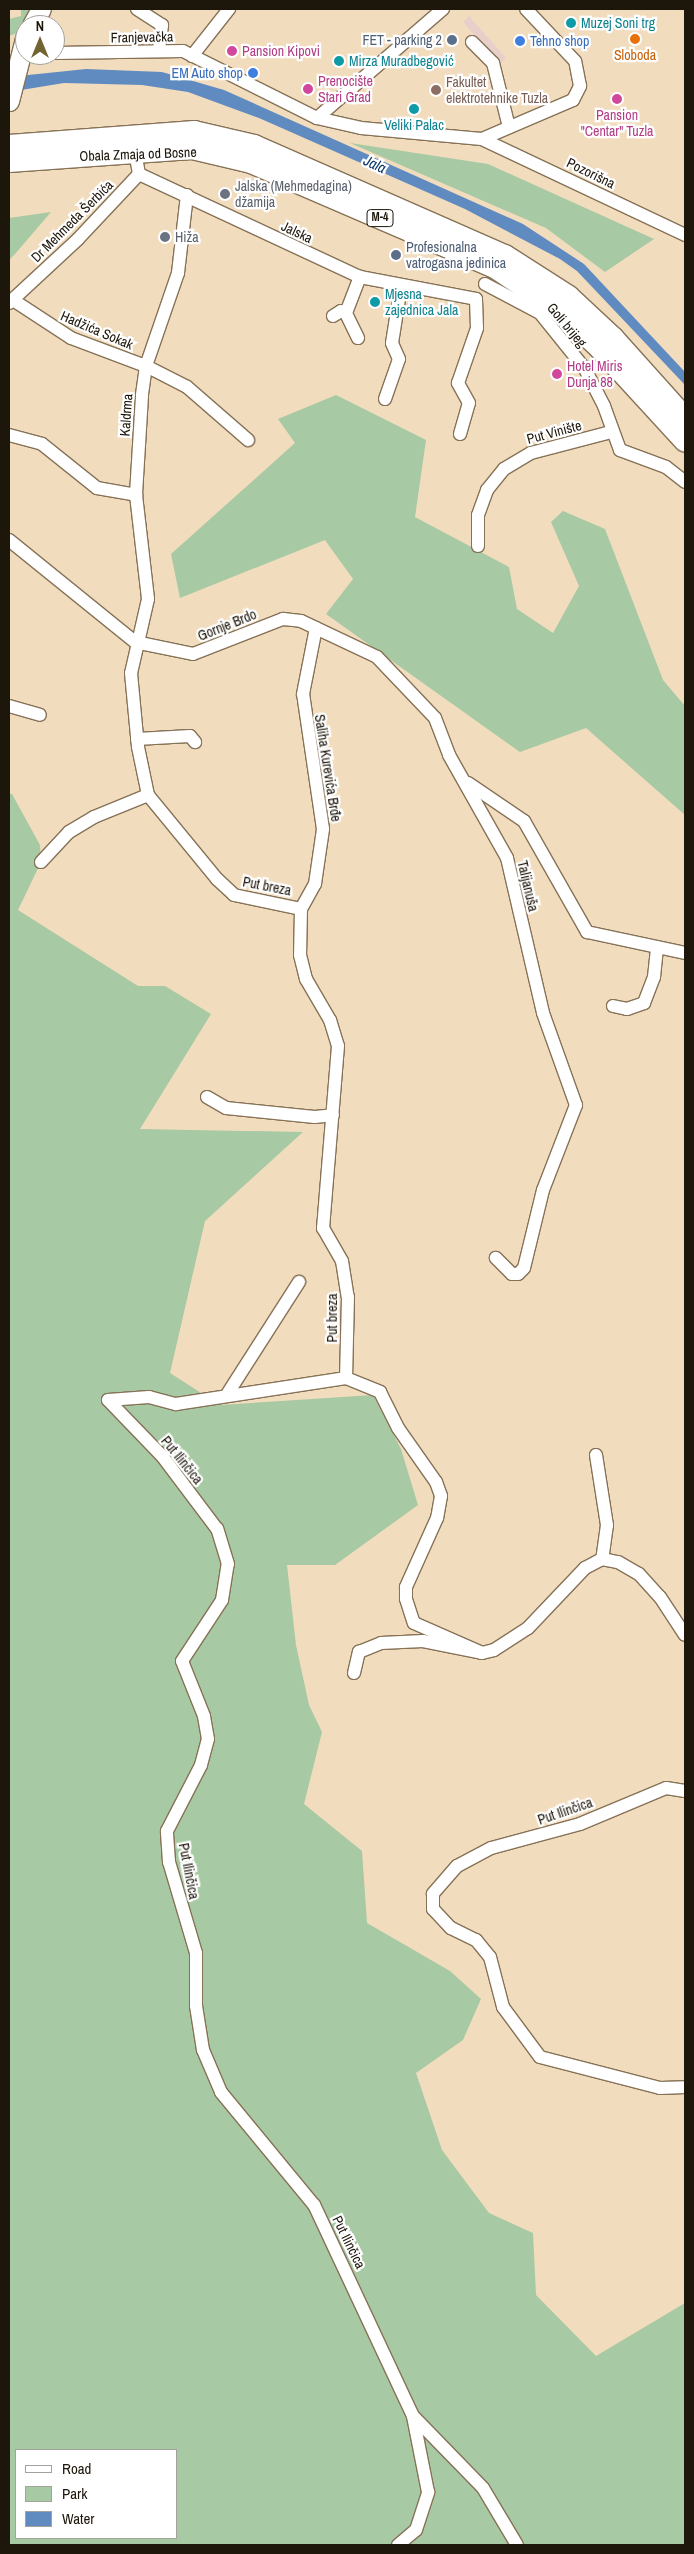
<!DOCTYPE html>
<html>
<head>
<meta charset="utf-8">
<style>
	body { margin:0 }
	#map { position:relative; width:694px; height:2554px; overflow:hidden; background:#f2dcbe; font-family:"Archivo Narrow",sans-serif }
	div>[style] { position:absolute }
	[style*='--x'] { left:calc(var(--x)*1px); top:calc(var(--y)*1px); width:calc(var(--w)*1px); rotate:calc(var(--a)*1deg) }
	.education>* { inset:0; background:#e9cfc9 }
	.green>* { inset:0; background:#a7c9a3 }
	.water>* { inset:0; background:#608bc1 }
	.roads { filter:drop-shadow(1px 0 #867257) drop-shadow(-1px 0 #867257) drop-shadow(0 1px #867257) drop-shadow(0 -1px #867257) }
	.street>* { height:12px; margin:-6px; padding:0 6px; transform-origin:6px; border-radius:6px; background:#fff }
	.secondary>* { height:19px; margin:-9.5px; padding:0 9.5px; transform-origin:9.5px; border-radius:9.5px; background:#fff }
	.primary>* { height:20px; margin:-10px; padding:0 10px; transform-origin:10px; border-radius:10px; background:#fff }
	.dots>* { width:14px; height:14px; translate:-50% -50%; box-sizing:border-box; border:2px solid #fff; border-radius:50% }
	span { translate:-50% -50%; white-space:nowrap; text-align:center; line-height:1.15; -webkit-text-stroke:4.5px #fff; paint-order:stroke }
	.shield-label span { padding:1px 4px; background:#fff; border:1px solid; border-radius:4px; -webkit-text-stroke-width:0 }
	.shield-label { font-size:12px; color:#1d160b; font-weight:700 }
	.culture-label { font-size:14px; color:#0d838f }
	.left { translate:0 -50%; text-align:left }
	.street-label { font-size:14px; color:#1d160b }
	.service-label { font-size:14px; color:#4e5e75 }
	.right { translate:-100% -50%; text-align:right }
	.shop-label { font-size:14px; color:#366cbe }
	.hotel-label { font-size:14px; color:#b23c85 }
	.food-label { font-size:14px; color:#c56008 }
	.education-label { font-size:14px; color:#785e54 }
	.worship-label { font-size:14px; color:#5b616d }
	.water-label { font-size:15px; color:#093769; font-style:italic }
	.frame { position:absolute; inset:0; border:10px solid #1d160b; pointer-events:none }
	.legend { position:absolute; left:15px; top:2449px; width:162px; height:90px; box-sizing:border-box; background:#fff; border:1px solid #a5a29d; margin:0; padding:6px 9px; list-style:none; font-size:15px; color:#1d160b }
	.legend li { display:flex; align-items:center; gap:10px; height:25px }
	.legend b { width:25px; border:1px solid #a5a29d }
	.north { position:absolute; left:15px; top:15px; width:50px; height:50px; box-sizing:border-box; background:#fff; border:1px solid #a5a29d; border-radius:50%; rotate:0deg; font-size:14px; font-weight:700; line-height:20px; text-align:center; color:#1d160b }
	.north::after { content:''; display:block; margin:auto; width:18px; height:22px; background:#736331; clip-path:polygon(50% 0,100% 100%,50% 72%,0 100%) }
</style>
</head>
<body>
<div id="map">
	<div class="education">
		<i style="clip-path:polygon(469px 16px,506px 58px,500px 64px,463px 22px)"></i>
	</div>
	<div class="green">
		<i style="clip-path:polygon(21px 9px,30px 9px,17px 33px,9px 36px,9px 19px,21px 16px)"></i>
		<i style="clip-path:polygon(350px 143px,488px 164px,654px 239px,605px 272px,546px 228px)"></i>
		<i style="clip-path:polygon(51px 212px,15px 254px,9px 260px,9px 218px)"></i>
		<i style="clip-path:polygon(336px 395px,426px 440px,415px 517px,509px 567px,517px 609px,553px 633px,579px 586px,551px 522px,563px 511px,605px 529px,663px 680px,685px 706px,685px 815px,586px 728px,520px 752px,326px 614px,353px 579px,325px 540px,180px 598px,171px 554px,295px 443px,278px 419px)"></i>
		<i style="clip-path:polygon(evenodd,9px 794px,12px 794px,40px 845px,41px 862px,18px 910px,138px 986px,165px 986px,211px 1014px,140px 1129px,303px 1132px,205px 1221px,170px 1373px,220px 1405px,373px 1395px,401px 1449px,418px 1505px,335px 1565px,287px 1565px,296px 1645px,309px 1705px,322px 1732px,304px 1804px,362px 1851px,367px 1923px,450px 1971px,481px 1999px,463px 2040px,416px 2073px,442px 2150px,489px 2213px,533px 2233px,536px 2295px,596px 2356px,685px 2303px,685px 2545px,9px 2545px,9px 794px,16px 2450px,176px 2450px,176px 2538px,16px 2538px,16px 2450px)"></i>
	</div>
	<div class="water">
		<i style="clip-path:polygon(86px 69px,162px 72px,224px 90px,523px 224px,584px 264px,685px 372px,685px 385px,577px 271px,560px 259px,465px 209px,259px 118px,188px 92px,142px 85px,64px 83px,9px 92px,9px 77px)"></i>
	</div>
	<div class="roads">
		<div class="street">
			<i style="--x:137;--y:9;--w:30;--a:33"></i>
			<i style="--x:162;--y:25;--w:26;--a:97"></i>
			<i style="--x:472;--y:42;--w:30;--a:45"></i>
			<i style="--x:493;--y:63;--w:66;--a:76"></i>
			<i style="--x:55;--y:53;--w:128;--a:-0.9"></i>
			<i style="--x:183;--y:51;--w:150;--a:26.6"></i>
			<i style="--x:317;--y:118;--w:45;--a:12.8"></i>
			<i style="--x:361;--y:128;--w:121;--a:5.2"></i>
			<i style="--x:482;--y:139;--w:225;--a:25.3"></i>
			<i style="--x:192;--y:56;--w:60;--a:-51.8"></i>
			<i style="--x:317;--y:118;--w:167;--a:-40.9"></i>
			<i style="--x:482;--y:139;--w:99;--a:-23.2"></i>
			<i style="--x:573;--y:100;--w:16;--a:-63"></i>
			<i style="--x:580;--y:86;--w:25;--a:-101"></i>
			<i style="--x:575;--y:61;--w:71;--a:-133.3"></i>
			<i style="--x:139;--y:174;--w:244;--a:25"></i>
			<i style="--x:360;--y:277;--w:118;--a:10.7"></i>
			<i style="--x:187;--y:195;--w:79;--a:96.6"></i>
			<i style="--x:178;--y:273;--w:98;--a:109"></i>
			<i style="--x:146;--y:366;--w:30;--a:98"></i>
			<i style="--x:142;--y:396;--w:99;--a:93.5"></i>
			<i style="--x:136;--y:495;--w:105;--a:83.4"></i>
			<i style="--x:148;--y:599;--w:76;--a:102.9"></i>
			<i style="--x:131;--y:673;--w:74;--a:84.6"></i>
			<i style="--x:138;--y:747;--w:49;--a:78.2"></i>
			<i style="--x:148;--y:795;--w:109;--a:50.6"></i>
			<i style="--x:217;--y:879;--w:23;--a:43"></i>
			<i style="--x:234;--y:895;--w:68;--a:11.8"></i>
			<i style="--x:301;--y:909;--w:46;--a:91.2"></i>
			<i style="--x:300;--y:955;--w:25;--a:76"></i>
			<i style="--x:306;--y:979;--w:48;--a:59.7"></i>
			<i style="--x:330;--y:1020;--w:27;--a:73"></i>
			<i style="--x:338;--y:1046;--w:183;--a:94.7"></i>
			<i style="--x:323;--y:1228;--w:38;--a:60"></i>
			<i style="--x:342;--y:1261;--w:36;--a:81"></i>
			<i style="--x:348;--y:1297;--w:81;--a:91.4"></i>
			<i style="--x:485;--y:284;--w:62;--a:27.8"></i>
			<i style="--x:540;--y:313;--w:72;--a:51.2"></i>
			<i style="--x:585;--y:369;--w:42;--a:62.8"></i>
			<i style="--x:604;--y:406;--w:47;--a:70"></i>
			<i style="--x:620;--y:450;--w:49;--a:20.3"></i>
			<i style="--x:666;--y:467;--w:24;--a:38"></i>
			<i style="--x:13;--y:300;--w:69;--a:33.2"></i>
			<i style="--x:71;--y:338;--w:80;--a:20.5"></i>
			<i style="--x:146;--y:366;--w:46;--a:27.1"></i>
			<i style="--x:187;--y:387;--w:81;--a:41"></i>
			<i style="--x:9;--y:303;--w:94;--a:-42.8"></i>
			<i style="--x:78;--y:239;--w:89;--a:-46.8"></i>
			<i style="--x:139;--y:174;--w:23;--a:-100"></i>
			<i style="--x:333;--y:316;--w:9;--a:-32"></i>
			<i style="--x:341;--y:311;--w:5;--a:22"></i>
			<i style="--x:358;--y:338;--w:28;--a:-116"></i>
			<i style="--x:346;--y:313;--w:39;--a:-69"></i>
			<i style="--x:385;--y:399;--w:42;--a:-70.7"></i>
			<i style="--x:399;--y:359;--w:17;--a:-114"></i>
			<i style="--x:392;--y:343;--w:58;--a:-81"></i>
			<i style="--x:460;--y:434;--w:32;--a:-74"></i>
			<i style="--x:469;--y:403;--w:23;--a:-119"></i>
			<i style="--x:458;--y:383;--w:58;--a:-70.9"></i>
			<i style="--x:477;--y:328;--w:29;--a:-92"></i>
			<i style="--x:9;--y:435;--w:34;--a:15"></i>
			<i style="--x:42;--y:444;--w:70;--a:38.7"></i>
			<i style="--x:97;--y:488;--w:40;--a:10"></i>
			<i style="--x:9;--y:540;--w:162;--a:39"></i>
			<i style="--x:135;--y:642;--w:59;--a:11.7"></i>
			<i style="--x:193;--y:654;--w:97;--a:-21.3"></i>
			<i style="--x:283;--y:619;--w:18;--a:6"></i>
			<i style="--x:301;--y:621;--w:84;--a:25.3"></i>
			<i style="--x:377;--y:657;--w:84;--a:46.4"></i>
			<i style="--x:435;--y:718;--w:40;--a:69"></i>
			<i style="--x:449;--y:755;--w:118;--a:60.6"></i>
			<i style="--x:507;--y:858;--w:159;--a:76.9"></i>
			<i style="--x:543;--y:1013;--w:98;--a:70.3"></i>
			<i style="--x:576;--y:1105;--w:91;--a:111.2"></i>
			<i style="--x:543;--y:1190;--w:80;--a:103.7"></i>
			<i style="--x:524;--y:1268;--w:8;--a:135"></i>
			<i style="--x:518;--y:1274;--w:6;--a:180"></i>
			<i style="--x:512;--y:1274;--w:23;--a:-135"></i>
			<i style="--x:478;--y:546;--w:31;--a:-90"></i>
			<i style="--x:478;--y:515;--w:27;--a:-70"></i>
			<i style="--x:487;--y:490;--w:27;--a:-51"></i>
			<i style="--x:504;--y:469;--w:31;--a:-31"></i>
			<i style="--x:531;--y:453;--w:83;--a:-14.7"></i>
			<i style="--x:9;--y:706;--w:32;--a:16"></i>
			<i style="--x:137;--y:739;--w:53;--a:-3.2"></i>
			<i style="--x:190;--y:736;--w:8;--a:50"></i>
			<i style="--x:468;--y:783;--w:68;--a:34.2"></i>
			<i style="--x:524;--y:821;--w:128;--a:60.4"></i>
			<i style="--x:587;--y:932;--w:100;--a:12.1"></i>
			<i style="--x:41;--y:862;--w:41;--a:-47"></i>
			<i style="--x:69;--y:832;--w:29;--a:-31"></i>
			<i style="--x:94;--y:817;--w:58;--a:-22.2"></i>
			<i style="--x:301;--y:909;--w:29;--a:-61"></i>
			<i style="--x:315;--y:884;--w:56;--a:-81.7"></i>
			<i style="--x:323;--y:829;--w:136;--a:-98.4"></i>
			<i style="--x:303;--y:694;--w:67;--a:-78.9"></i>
			<i style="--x:613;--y:1006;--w:14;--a:12"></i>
			<i style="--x:627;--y:1009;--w:18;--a:-19"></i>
			<i style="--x:644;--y:1003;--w:28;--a:-69"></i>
			<i style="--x:654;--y:977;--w:30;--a:-84"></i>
			<i style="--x:207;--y:1097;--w:22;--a:30"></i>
			<i style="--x:226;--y:1108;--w:89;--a:5.8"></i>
			<i style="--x:315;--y:1117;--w:18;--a:-6"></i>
			<i style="--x:228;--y:1393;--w:132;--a:-57.4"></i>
			<i style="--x:596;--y:1455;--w:71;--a:81.1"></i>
			<i style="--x:607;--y:1525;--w:34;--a:98"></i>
			<i style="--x:354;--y:1673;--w:22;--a:-77"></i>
			<i style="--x:359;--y:1652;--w:24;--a:-22"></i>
			<i style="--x:381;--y:1643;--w:42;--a:-2.7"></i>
			<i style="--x:423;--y:1641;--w:60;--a:11.5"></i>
			<i style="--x:482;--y:1653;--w:12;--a:-14"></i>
			<i style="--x:494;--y:1650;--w:40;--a:-32.9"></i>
			<i style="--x:528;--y:1628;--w:83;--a:-46.5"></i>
			<i style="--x:585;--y:1568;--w:19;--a:-28"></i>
			<i style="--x:602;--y:1559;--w:16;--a:11"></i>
			<i style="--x:618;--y:1562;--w:24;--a:30"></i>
			<i style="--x:639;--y:1574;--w:31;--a:48"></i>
			<i style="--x:660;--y:1597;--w:45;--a:56.7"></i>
			<i style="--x:685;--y:1791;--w:19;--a:-171"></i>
			<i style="--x:666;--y:1788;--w:93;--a:157.3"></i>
			<i style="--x:580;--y:1824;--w:92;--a:164.9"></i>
			<i style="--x:491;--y:1848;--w:38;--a:152"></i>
			<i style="--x:457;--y:1866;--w:37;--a:131"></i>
			<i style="--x:433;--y:1894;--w:15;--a:90"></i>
			<i style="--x:433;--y:1909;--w:26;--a:47"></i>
			<i style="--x:451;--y:1928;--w:28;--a:26"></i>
			<i style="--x:476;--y:1940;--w:22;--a:51"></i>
			<i style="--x:490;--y:1957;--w:52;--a:75.4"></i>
			<i style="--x:503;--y:2007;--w:62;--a:53.5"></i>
			<i style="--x:540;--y:2057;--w:124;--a:14.5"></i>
			<i style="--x:660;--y:2088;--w:25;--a:-2"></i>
			<i style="--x:413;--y:2416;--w:100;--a:45.8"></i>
			<i style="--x:483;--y:2488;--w:66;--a:59.2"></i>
			<i style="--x:398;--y:2545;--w:23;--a:-40"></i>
			<i style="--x:416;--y:2530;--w:40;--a:-72"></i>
			<i style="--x:428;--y:2492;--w:77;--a:-101.2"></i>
			<i style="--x:413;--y:2416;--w:233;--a:-115.1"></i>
			<i style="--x:314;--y:2205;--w:146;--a:-129.5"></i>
			<i style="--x:221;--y:2092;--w:46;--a:-113.2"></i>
			<i style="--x:203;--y:2050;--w:45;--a:-99"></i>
			<i style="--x:196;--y:2006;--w:53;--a:-90"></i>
			<i style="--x:196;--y:1953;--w:95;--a:-106.5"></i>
			<i style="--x:169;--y:1862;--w:31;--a:-94"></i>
			<i style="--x:167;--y:1831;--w:74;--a:-62.7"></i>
			<i style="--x:201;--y:1765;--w:27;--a:-75"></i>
			<i style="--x:208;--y:1739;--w:23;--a:-100"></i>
			<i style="--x:204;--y:1716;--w:59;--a:-111.8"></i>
			<i style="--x:182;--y:1661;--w:73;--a:-56.7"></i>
			<i style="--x:222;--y:1600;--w:36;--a:-81"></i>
			<i style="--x:228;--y:1564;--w:37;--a:-107"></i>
			<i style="--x:217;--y:1529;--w:90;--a:-126.9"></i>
			<i style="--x:163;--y:1457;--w:79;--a:-134"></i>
			<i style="--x:108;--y:1400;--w:41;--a:-4.2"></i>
			<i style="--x:149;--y:1397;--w:28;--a:15"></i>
			<i style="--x:176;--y:1404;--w:172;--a:-8.7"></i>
			<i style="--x:346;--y:1378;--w:37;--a:22"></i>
			<i style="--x:380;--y:1392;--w:40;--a:63.4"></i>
			<i style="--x:398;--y:1428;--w:66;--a:54.9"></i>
			<i style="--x:436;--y:1482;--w:15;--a:70"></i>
			<i style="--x:441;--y:1496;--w:22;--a:100"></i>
			<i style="--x:437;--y:1518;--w:76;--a:114.2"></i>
			<i style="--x:406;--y:1587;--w:12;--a:90"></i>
			<i style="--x:406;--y:1599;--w:25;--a:72"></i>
			<i style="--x:414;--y:1623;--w:74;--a:23.8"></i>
		</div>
		<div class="secondary">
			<i style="--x:32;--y:25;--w:18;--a:-61"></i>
			<i style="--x:9;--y:101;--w:65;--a:-75.7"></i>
		</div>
		<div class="primary">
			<i style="--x:9;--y:145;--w:186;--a:-4.3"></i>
			<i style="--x:194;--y:131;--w:62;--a:13.1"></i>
			<i style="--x:254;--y:145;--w:274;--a:23.7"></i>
			<i style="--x:505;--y:255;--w:76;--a:32.6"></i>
			<i style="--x:569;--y:296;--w:62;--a:43"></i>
			<i style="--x:614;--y:338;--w:106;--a:48.1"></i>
			<i style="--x:9;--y:162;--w:183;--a:-4.1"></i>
			<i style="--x:192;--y:149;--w:61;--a:13.3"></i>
			<i style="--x:251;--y:163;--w:263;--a:23.3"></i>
			<i style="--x:493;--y:267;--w:78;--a:33.5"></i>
			<i style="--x:558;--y:310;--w:56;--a:42.8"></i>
			<i style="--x:599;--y:348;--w:127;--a:47.5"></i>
		</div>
	</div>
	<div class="dots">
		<i style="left:571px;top:23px;background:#0f9aa8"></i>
		<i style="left:635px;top:39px;background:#e8710a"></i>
		<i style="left:452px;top:40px;background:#5c6f8a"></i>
		<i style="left:520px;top:41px;background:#3f7fe0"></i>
		<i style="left:232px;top:51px;background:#d1479c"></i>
		<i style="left:339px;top:61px;background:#0f9aa8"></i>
		<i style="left:253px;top:73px;background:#3f7fe0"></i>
		<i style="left:308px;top:89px;background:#d1479c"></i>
		<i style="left:436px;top:90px;background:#8d6e63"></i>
		<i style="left:617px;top:99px;background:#d1479c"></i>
		<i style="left:414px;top:109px;background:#0f9aa8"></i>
		<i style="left:225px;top:194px;background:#6b7280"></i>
		<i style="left:165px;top:237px;background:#6b7280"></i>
		<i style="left:396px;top:255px;background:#5c6f8a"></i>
		<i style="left:375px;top:302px;background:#0f9aa8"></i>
		<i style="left:557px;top:374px;background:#d1479c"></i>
	</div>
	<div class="shield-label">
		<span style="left:380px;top:218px">M-4</span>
	</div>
	<div class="culture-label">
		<span class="left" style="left:581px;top:23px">Muzej Soni trg</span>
		<span class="left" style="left:349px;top:61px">Mirza Muradbegović</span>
		<span style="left:414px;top:125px">Veliki Palac</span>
		<span class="left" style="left:385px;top:302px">Mjesna<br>zajednica Jala</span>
	</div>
	<div class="street-label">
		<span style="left:142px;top:37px;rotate:-1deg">Franjevačka</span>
		<span style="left:138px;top:154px;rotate:-2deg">Obala Zmaja od Bosne</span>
		<span style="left:591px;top:173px;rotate:26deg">Pozorišna</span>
		<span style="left:72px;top:221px;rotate:-45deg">Dr Mehmeda Šerbića</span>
		<span style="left:297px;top:232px;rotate:25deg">Jalska</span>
		<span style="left:567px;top:325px;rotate:50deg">Goli brijeg</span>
		<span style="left:97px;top:330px;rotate:23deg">Hadžića Sokak</span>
		<span style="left:126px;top:415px;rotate:-86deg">Kaldrma</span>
		<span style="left:554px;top:432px;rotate:-15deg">Put Vinište</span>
		<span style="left:227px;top:625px;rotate:-22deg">Gornje Brdo</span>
		<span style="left:328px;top:768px;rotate:81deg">Saliha Kurevića Brđe</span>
		<span style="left:267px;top:886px;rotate:11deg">Put breza</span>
		<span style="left:528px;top:886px;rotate:77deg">Talijanuša</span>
		<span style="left:332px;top:1318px;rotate:-90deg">Put breza</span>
		<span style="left:182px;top:1460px;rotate:51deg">Put Ilinčica</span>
		<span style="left:565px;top:1811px;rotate:-19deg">Put Ilinčica</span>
		<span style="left:189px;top:1871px;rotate:79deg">Put Ilinčica</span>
		<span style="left:349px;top:2242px;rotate:64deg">Put Ilinčica</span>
	</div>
	<div class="service-label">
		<span class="right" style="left:442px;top:40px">FET - parking 2</span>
		<span class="left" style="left:406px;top:255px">Profesionalna<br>vatrogasna jedinica</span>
	</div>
	<div class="shop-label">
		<span class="left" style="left:530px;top:41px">Tehno shop</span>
		<span class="right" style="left:243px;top:73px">EM Auto shop</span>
	</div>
	<div class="hotel-label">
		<span class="left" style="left:242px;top:51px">Pansion Kipovi</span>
		<span class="left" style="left:318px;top:89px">Prenocište<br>Stari Grad</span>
		<span style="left:617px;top:123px">Pansion<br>"Centar" Tuzla</span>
		<span class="left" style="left:567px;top:374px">Hotel Miris<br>Dunja 88</span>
	</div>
	<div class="food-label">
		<span style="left:635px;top:55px">Sloboda</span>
	</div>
	<div class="education-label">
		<span class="left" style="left:446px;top:90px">Fakultet<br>elektrotehnike Tuzla</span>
	</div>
	<div class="worship-label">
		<span class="left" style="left:235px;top:194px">Jalska (Mehmedagina)<br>džamija</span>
		<span class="left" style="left:175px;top:237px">Hiža</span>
	</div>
	<div class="water-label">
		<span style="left:375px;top:164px;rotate:25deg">Jala</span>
	</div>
	<div class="frame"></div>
	<ul class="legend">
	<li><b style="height:6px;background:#fff"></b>Road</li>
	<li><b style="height:14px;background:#a7c9a3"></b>Park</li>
	<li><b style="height:14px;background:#608bc1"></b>Water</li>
	</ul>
	<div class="north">N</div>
</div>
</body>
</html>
